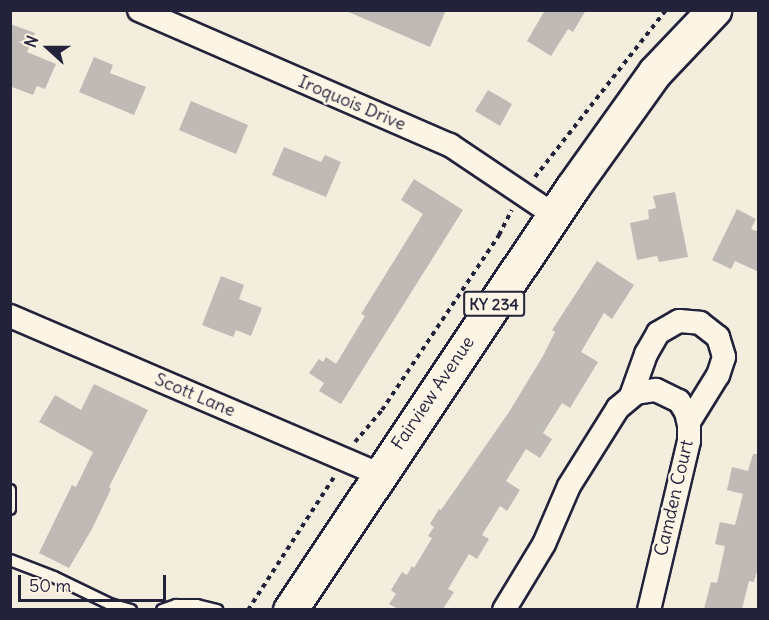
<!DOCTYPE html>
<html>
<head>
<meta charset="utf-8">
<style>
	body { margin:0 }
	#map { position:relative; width:769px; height:620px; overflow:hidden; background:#f3edde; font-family:Delius,sans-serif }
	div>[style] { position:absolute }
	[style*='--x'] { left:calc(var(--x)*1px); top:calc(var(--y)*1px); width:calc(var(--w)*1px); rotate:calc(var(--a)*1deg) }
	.building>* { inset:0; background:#bfbab6 }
	.path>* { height:4px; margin-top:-2px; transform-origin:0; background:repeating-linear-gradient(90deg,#22223b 0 4.5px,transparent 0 9px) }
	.roads { filter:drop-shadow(2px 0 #22223b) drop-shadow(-2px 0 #22223b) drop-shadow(0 2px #22223b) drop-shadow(0 -2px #22223b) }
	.lane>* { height:10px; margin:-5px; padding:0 5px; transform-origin:5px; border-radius:5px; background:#fcf5e5 }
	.street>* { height:22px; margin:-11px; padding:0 11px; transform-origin:11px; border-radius:11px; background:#fcf5e5 }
	.primary>* { height:33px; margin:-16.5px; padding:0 16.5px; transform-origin:16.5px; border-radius:16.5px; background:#fcf5e5 }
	span { translate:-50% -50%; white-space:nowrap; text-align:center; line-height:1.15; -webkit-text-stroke:5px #fcf5e5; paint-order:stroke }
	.shield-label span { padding:2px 4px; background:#fcf5e5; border:2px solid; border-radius:4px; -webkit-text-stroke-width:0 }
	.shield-label { font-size:16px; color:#22223b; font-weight:700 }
	.street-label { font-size:18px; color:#22223b }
	.frame { position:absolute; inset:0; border:12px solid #22223b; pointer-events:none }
	.north { position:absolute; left:18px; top:18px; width:60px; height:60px; -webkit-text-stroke:4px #fcf5e5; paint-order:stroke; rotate:291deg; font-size:16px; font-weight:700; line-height:24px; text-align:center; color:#22223b }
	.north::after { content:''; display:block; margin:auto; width:21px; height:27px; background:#22223b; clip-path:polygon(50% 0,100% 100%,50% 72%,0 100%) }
	.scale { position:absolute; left:18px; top:575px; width:148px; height:27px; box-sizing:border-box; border:3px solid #22223b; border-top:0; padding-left:8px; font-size:18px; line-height:21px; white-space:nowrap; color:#22223b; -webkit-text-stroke:4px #fcf5e5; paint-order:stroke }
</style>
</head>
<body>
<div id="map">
	<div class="building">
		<i style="clip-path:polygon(344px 10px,446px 10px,430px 47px)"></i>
		<i style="clip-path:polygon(545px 10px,586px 10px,573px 32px,568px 29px,551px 56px,527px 41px)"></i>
		<i style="clip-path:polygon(10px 24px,35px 33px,27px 52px,56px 64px,45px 89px,37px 86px,33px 95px,12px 87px,10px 90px)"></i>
		<i style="clip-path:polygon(94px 57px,113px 65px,110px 73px,146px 87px,134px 115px,79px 92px)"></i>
		<i style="clip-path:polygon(488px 90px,512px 104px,500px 126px,475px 111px)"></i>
		<i style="clip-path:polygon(191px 101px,248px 125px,236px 154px,179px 130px)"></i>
		<i style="clip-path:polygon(284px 147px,321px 162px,325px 155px,341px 162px,326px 197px,272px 175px)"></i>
		<i style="clip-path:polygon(414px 179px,463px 210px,341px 404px,319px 391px,324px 383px,309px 373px,319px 359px,323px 362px,326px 357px,336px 364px,365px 316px,361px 314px,423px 214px,401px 200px)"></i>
		<i style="clip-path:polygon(675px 192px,688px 257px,659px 262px,657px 256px,637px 260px,630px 223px,649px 219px,648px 210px,656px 208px,653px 196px)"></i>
		<i style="clip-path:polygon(737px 209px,756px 219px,751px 229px,759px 232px,759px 272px,735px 261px,731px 269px,712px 260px)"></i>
		<i style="clip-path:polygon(597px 261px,634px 285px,612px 319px,604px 313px,581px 352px,598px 362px,570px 408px,562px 403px,543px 433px,552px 439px,540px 458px,526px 449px,506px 481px,520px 490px,507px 511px,500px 506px,482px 535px,489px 539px,477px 559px,469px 554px,448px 589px,454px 592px,443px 609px,398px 609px,389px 604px,396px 594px,391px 590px,402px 572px,407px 575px,412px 566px,414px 568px,432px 538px,428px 536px,434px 527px,430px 524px,439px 509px,441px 510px,509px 412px,543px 356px,555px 332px,552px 330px)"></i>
		<i style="clip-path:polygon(221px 276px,244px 285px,239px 299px,262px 308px,251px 336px,236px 330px,233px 337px,202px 325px)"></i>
		<i style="clip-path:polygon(94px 384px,148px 410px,109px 487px,111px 489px,92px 529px,69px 568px,39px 553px,72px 485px,76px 487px,93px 452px,39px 422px,55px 395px,81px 410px)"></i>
		<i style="clip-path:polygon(753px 454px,759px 454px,759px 564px,754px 582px,749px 581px,742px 609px,704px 609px,711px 582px,717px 583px,725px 546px,715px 544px,720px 522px,735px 525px,743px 494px,727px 490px,732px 467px,748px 471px)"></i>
	</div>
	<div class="path">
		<i style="--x:535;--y:177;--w:212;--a:-51.9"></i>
		<i style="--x:355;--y:442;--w:42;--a:-49.8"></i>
		<i style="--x:382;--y:410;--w:211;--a:-56.2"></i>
		<i style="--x:499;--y:235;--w:28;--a:-63"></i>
		<i style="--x:248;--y:610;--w:158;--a:-57.1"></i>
	</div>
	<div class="roads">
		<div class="lane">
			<i style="--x:10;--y:490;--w:19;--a:90"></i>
			<i style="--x:10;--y:560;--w:47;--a:21.1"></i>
			<i style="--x:54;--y:577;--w:62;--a:25.7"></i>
			<i style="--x:110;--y:604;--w:22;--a:16"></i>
			<i style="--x:162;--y:610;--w:15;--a:-20"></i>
			<i style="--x:176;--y:605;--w:21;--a:0"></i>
			<i style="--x:197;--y:605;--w:21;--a:14"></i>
		</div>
		<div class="street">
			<i style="--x:139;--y:10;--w:339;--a:23.5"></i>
			<i style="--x:450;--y:145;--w:125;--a:33.9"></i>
			<i style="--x:10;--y:316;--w:401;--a:23.2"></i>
			<i style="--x:631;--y:396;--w:45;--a:-70.3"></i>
			<i style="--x:646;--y:354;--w:24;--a:-60"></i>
			<i style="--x:658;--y:333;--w:24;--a:-30"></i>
			<i style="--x:679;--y:321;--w:21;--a:5"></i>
			<i style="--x:700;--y:323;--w:23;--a:38"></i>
			<i style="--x:718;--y:337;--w:21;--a:73"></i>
			<i style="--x:724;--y:357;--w:19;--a:108"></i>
			<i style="--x:718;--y:375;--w:55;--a:121.7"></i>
			<i style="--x:504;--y:610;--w:77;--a:-58.8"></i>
			<i style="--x:544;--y:544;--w:63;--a:-66.7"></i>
			<i style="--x:569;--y:486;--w:92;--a:-57.9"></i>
			<i style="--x:618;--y:408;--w:23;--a:-40"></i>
			<i style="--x:636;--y:393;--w:20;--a:-9"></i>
			<i style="--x:656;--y:390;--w:25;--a:26"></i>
			<i style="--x:679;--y:401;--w:13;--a:58"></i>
			<i style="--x:686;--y:412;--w:13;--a:77"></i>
			<i style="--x:689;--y:425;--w:16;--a:90"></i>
			<i style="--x:689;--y:441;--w:174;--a:103.3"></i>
		</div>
		<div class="primary">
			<i style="--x:290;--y:610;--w:508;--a:-56.25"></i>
			<i style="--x:572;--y:188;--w:143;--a:-54.4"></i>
			<i style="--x:655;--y:72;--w:86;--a:-46.4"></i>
		</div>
	</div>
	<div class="shield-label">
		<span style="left:494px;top:304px">KY 234</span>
	</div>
	<div class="street-label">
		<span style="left:352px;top:103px;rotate:23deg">Iroquois Drive</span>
		<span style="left:433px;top:393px;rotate:-56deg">Fairview Avenue</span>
		<span style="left:195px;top:395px;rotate:23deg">Scott Lane</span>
		<span style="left:674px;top:498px;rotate:-77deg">Camden Court</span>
	</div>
	<div class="frame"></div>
	<div class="north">N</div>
	<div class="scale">50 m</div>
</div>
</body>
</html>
